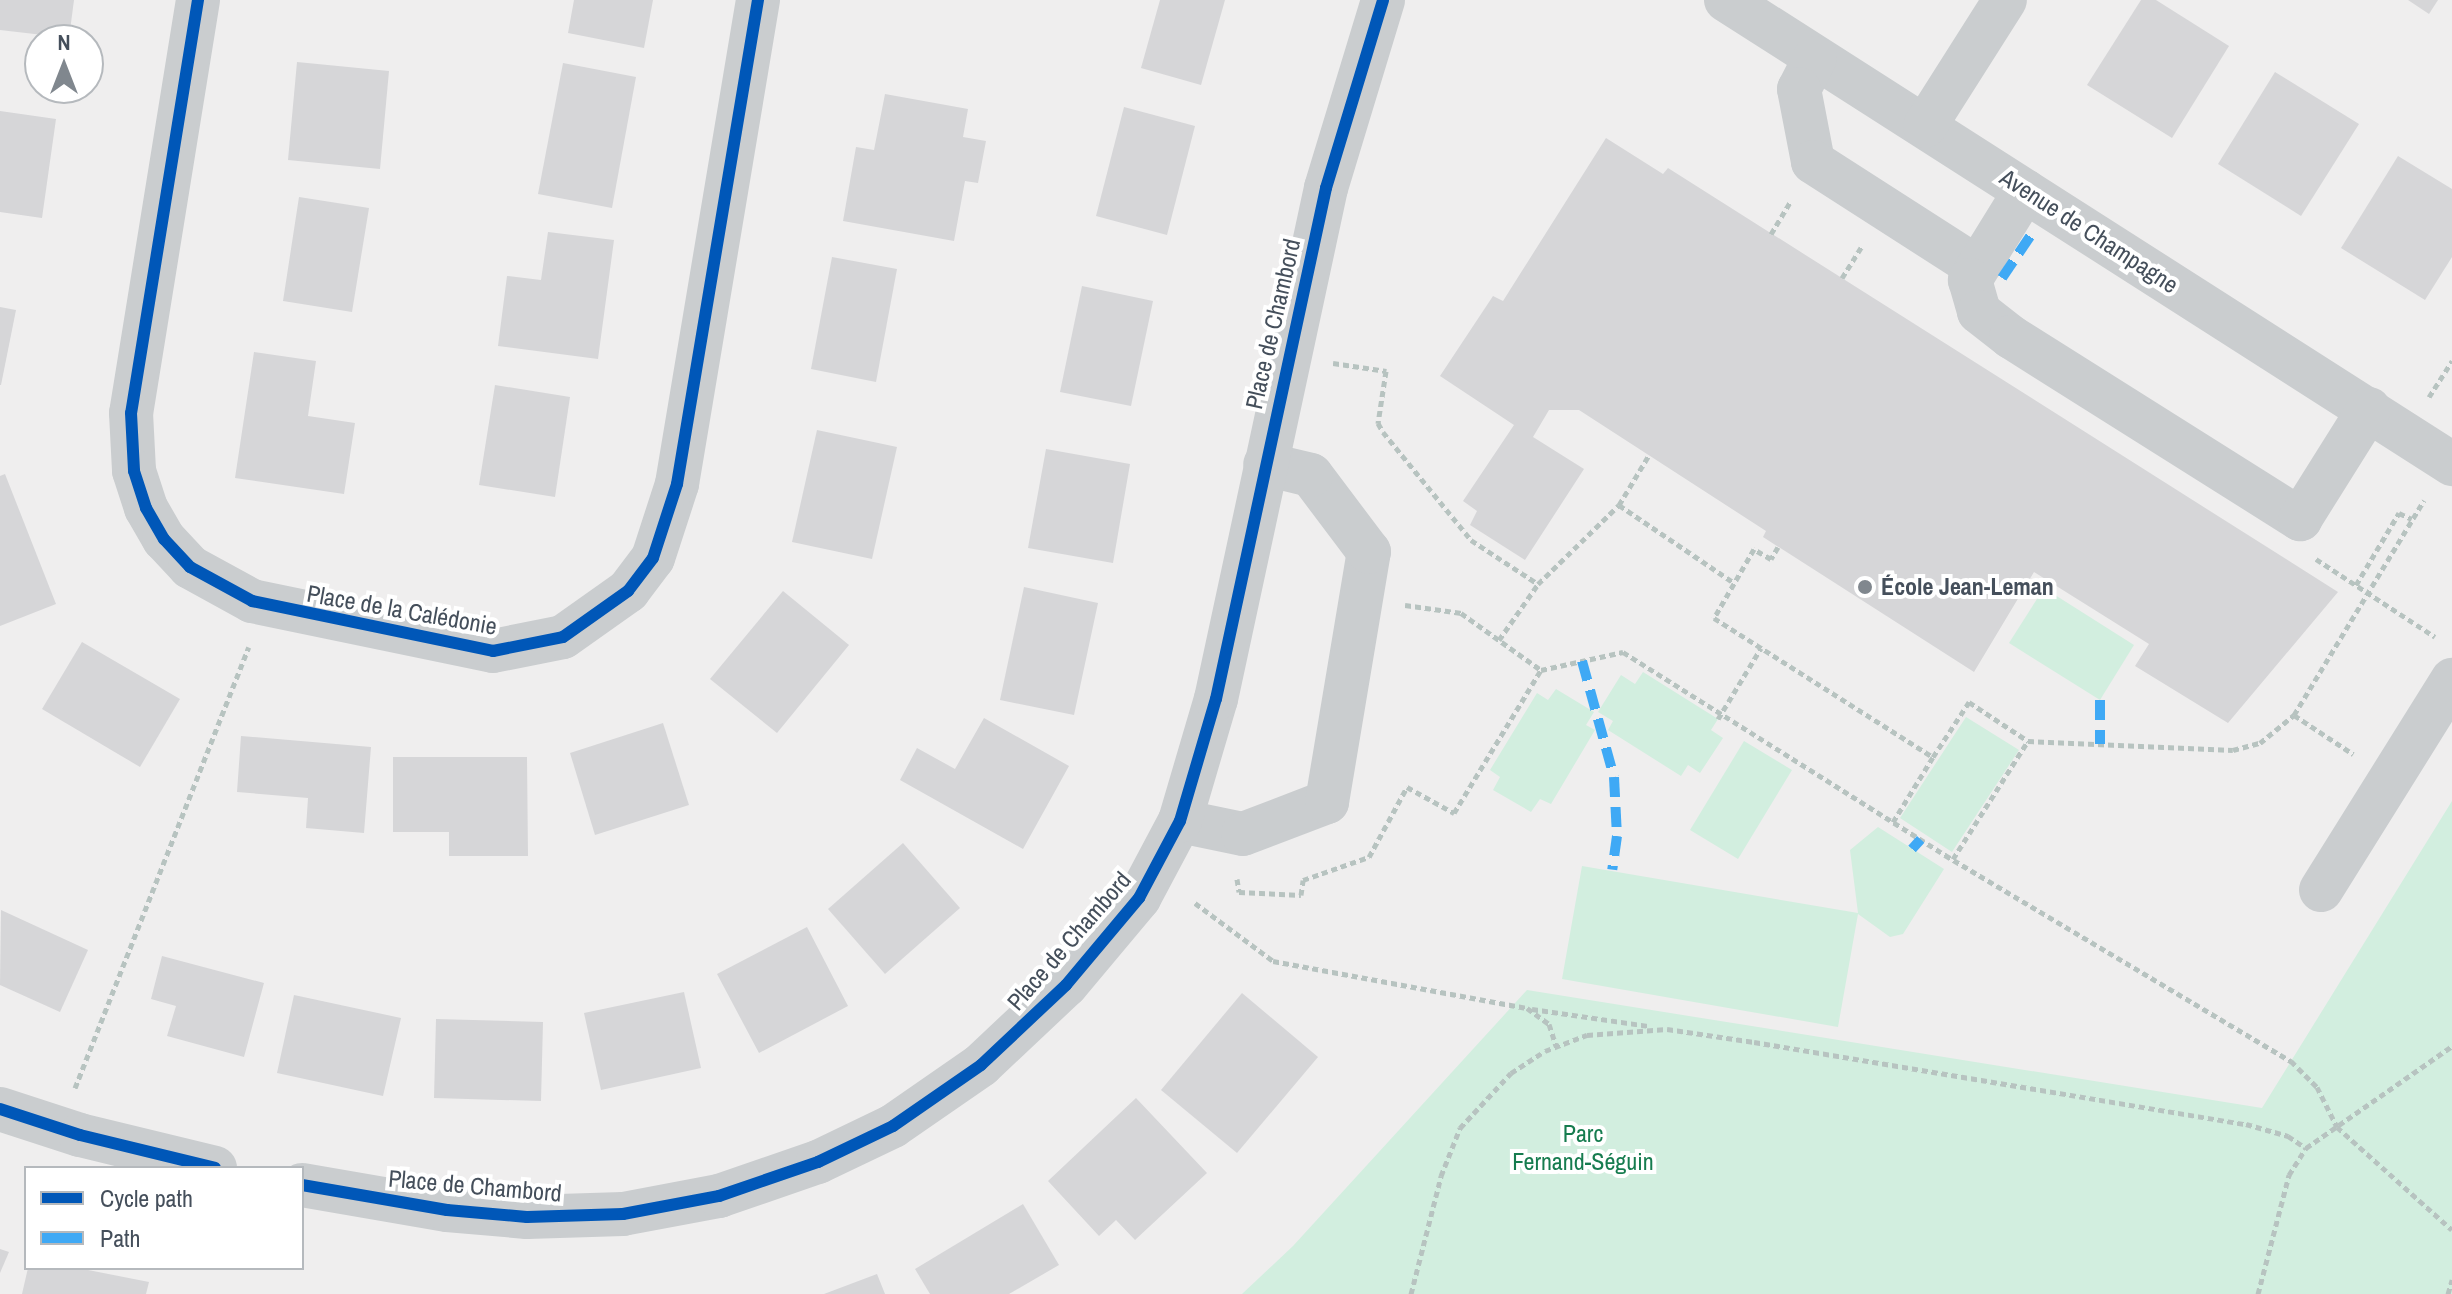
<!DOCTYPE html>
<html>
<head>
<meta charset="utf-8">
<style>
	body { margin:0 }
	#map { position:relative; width:2452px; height:1294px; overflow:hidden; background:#efeeee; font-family:"Archivo Narrow",sans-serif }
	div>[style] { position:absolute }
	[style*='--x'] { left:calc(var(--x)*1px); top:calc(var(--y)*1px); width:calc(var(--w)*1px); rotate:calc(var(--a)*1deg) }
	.green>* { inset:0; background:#d2eedf }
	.building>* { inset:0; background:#d6d6d8 }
	.path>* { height:5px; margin-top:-2.5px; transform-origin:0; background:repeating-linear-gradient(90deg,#b7c3c0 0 6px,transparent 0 10px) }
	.minor>* { height:44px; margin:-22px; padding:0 22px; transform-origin:22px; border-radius:22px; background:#cacdcf }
	.quiet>* { height:10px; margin-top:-5px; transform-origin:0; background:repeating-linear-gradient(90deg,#3fa9f5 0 20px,transparent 0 30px) }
	.cycleway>* { height:12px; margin:-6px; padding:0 6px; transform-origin:6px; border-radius:6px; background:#0057b8 }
	.dots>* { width:22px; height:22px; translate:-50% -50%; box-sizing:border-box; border:4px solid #fff; border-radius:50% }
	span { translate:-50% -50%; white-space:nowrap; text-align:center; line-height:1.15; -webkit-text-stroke:8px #fff; paint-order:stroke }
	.street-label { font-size:24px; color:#454f5b }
	.poi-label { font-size:24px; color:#454f5b; font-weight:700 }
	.left { translate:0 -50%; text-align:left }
	.park-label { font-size:24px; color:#167c4f }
	.legend { position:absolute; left:24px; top:1166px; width:280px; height:104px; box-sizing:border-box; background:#fff; border:2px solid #b5b9bd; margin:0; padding:10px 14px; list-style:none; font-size:24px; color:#454f5b }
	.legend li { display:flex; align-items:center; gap:16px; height:40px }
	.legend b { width:40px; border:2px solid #b5b9bd }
	.north { position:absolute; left:24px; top:24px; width:80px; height:80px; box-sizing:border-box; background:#fff; border:2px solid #b5b9bd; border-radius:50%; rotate:0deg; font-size:22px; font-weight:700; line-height:32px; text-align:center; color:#454f5b }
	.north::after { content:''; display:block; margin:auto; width:28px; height:36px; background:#80878e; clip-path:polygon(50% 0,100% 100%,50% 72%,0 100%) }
</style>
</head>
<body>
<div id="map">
	<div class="green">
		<i style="clip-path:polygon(2044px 588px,2134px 645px,2100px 700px,2009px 643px)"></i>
		<i style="clip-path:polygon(1643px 672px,1718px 719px,1711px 730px,1723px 738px,1700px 773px,1688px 765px,1681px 776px,1608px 730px,1613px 721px,1598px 712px,1621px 675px,1635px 684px)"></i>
		<i style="clip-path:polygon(1556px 689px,1594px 712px,1586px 725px,1595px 730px,1551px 804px,1540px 799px,1531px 812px,1493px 790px,1500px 777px,1490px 770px,1537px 693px,1548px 700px)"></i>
		<i style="clip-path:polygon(1966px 717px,2019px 750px,1952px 852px,1900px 818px)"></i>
		<i style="clip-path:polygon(1744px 741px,1792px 770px,1738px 859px,1690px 830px)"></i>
		<i style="clip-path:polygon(2452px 801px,2452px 1294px,1242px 1294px,1293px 1246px,1527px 990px,2262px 1108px)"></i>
		<i style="clip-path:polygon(1878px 827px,1944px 869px,1903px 934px,1890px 937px,1858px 914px,1838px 1027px,1562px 979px,1582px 866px,1858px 913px,1850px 850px)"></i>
	</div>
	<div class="building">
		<i style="clip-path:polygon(0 0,74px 0,69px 38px,0 30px)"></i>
		<i style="clip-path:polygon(574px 0,653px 0,644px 48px,568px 33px)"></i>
		<i style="clip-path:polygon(1160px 0,1225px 0,1201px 85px,1141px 68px)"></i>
		<i style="clip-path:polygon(2141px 0,2156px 0,2229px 46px,2172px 138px,2087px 85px)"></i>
		<i style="clip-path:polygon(2408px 0,2438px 0,2429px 14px)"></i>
		<i style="clip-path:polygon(297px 62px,389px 71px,380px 169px,288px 160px)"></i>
		<i style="clip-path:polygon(563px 63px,636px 77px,612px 208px,538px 194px)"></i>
		<i style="clip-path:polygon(2275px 72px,2359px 124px,2301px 216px,2218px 164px)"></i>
		<i style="clip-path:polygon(885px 94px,968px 109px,963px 137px,986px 141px,978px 183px,965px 181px,954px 241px,843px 221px,856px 147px,874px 150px)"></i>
		<i style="clip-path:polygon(1124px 107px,1195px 126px,1167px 235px,1096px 216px)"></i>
		<i style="clip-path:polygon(0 111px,56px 119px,42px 218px,0 212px)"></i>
		<i style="clip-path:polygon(1606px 138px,1663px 174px,1668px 168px,2338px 592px,2228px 723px,2135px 666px,2149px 644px,2034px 572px,1974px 672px,1763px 537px,1766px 531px,1579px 410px,1549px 410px,1533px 437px,1584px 469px,1525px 560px,1470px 525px,1477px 511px,1463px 501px,1514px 425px,1440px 376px,1493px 296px,1503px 301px)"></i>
		<i style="clip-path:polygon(2398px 156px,2452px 189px,2452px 257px,2425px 300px,2341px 248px)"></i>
		<i style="clip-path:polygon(299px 197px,369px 208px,352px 312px,283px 301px)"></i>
		<i style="clip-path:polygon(548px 232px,614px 240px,598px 359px,498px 346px,507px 276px,541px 280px)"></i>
		<i style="clip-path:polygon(832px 257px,897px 269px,876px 382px,811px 369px)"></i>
		<i style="clip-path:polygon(1082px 286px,1153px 301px,1131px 406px,1060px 392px)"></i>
		<i style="clip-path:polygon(0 307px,16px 310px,1px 385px,0 385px)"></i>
		<i style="clip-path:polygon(254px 352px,316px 361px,308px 416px,355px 423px,344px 494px,235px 478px)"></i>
		<i style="clip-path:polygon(495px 385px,570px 397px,555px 497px,479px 485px)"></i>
		<i style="clip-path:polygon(817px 430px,897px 447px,872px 559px,792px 542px)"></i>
		<i style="clip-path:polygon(1046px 449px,1130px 464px,1113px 563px,1028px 548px)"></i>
		<i style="clip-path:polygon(5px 474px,56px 604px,0 626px,0 476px)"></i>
		<i style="clip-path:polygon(1024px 587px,1098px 603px,1074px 715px,1000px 700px)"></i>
		<i style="clip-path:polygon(783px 591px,849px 645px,777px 733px,710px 679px)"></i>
		<i style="clip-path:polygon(82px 642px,180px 699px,140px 767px,42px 709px)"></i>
		<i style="clip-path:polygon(984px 718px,1069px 766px,1023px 849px,900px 780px,917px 748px,955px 769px)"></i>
		<i style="clip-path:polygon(663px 723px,689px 805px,595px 835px,570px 753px)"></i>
		<i style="clip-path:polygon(241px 736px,371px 747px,364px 833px,306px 828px,308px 798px,237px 792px)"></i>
		<i style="clip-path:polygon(393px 757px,527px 757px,528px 856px,449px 856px,449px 832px,393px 832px)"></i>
		<i style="clip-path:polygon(903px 843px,960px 908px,885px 974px,828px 909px)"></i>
		<i style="clip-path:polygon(1px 910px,88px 950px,60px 1012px,0 985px)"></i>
		<i style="clip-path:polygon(807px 927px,848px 1006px,759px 1053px,717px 974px)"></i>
		<i style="clip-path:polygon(162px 956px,264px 983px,244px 1057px,167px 1036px,176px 1006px,151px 999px)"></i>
		<i style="clip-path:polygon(684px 992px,701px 1068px,601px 1090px,584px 1013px)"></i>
		<i style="clip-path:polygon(1242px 993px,1318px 1057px,1237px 1153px,1161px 1090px)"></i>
		<i style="clip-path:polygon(294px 995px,401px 1018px,383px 1096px,277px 1073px)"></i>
		<i style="clip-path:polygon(436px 1019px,543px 1022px,541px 1101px,434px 1098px)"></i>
		<i style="clip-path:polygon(1136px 1098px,1207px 1173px,1135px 1240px,1116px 1220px,1099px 1236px,1048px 1181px)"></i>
		<i style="clip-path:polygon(1023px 1204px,1059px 1265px,1009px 1294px,930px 1294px,915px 1269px)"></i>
		<i style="clip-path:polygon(0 1249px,9px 1252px,0 1273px)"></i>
		<i style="clip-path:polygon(28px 1268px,78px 1268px,149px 1282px,146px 1294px,22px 1294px)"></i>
		<i style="clip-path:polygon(877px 1274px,885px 1294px,824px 1294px)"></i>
	</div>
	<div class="path">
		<i style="--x:1771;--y:234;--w:39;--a:-59"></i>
		<i style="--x:1842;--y:278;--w:39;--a:-58"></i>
		<i style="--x:1333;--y:363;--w:54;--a:8.6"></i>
		<i style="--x:1386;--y:371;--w:53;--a:98.7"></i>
		<i style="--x:1378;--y:423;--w:10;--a:61"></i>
		<i style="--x:1383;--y:432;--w:139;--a:50.8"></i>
		<i style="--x:1471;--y:540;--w:80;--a:33.3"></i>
		<i style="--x:2429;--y:397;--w:43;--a:-57.4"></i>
		<i style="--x:1619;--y:505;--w:58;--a:-59"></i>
		<i style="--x:1778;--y:547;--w:14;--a:120"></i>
		<i style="--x:1771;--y:559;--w:20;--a:-150"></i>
		<i style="--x:1754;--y:549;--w:80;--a:120.1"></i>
		<i style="--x:1714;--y:618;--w:259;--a:32.4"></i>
		<i style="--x:1933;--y:757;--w:66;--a:-56.8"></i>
		<i style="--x:1969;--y:702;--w:71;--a:33.5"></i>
		<i style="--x:2028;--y:741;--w:205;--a:2.5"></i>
		<i style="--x:2233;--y:750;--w:28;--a:-15"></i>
		<i style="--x:2260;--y:743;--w:44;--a:-39.5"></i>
		<i style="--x:2294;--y:715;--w:251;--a:-58.8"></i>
		<i style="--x:2316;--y:559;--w:142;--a:33.2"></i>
		<i style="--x:2356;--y:585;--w:84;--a:-59.2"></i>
		<i style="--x:2399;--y:513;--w:14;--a:25"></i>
		<i style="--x:1405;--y:605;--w:57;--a:8.1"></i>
		<i style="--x:1461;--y:613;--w:98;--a:35.5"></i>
		<i style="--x:1499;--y:640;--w:68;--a:-55.1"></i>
		<i style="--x:1538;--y:584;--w:113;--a:-44.3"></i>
		<i style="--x:1619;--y:505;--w:139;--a:34.1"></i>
		<i style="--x:2294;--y:715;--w:71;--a:33.5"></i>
		<i style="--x:1718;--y:719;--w:83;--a:-58.8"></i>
		<i style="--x:1893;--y:822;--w:76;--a:-58.4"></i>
		<i style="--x:1953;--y:859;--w:140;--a:-57.6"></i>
		<i style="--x:1237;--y:879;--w:13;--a:81"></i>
		<i style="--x:1239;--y:892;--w:62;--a:2.8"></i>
		<i style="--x:1301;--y:895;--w:15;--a:-82"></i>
		<i style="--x:1303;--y:880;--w:70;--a:-19.2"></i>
		<i style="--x:1369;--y:857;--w:80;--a:-61.5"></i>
		<i style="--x:1407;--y:787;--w:54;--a:29"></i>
		<i style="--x:1454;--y:813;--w:167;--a:-58.7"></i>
		<i style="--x:1541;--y:670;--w:84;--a:-12.4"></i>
		<i style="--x:1623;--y:652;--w:381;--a:32.2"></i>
		<i style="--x:1945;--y:855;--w:403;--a:30.8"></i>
		<i style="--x:2291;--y:1061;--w:37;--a:45"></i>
		<i style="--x:2317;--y:1087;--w:45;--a:63.4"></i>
		<i style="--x:2337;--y:1127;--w:154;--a:41.8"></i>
		<i style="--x:1195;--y:903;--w:97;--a:36.6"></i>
		<i style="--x:1273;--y:961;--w:258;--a:10.5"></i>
		<i style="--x:1527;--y:1008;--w:27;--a:36"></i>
		<i style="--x:1549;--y:1024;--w:23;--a:72"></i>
		<i style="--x:1532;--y:1009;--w:117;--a:8.3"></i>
		<i style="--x:75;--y:1088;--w:474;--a:-68.5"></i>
		<i style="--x:1411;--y:1294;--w:122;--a:-75.7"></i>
		<i style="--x:1441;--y:1176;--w:52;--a:-68.4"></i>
		<i style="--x:1460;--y:1128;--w:75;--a:-47.2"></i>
		<i style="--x:1511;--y:1073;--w:40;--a:-32.9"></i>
		<i style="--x:1545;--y:1051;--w:45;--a:-20.9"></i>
		<i style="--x:1587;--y:1035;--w:80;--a:-4.3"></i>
		<i style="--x:1667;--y:1029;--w:88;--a:8.5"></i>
		<i style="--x:1754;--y:1042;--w:499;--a:9.5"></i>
		<i style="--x:2246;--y:1124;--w:44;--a:15.9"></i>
		<i style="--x:2288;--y:1136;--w:22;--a:34"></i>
		<i style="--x:2258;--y:1294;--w:123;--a:-75.4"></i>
		<i style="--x:2289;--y:1175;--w:32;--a:-58"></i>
		<i style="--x:2306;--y:1148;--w:178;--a:-34.9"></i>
		<i style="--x:2448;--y:1294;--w:15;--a:-74"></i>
	</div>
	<div class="minor">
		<i style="--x:198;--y:0;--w:418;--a:99.2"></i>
		<i style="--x:131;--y:413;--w:58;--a:87"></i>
		<i style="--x:134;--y:471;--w:39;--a:72"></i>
		<i style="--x:146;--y:508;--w:36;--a:60"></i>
		<i style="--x:164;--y:539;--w:38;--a:47"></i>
		<i style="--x:190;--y:567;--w:71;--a:28.7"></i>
		<i style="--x:252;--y:601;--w:246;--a:11.7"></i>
		<i style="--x:493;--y:651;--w:71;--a:-11.3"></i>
		<i style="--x:563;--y:637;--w:80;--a:-35.3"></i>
		<i style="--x:628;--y:591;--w:41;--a:-52.9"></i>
		<i style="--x:653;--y:558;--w:78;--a:-72"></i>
		<i style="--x:677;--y:484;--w:491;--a:-80.5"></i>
		<i style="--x:1726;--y:0;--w:862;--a:32.58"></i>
		<i style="--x:1815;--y:58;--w:35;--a:117"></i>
		<i style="--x:1799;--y:89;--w:74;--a:79.1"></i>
		<i style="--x:1813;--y:162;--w:193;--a:32.7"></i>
		<i style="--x:1925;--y:126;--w:149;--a:-57.6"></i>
		<i style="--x:2025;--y:191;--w:105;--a:121.7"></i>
		<i style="--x:1970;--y:280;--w:33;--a:74"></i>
		<i style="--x:1979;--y:312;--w:41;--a:38"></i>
		<i style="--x:2011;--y:337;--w:342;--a:32.2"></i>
		<i style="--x:2300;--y:519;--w:130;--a:-57.9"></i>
		<i style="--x:1180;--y:821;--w:64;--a:11.7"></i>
		<i style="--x:1243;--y:834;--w:90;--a:-20.9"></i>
		<i style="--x:1327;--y:802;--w:254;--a:-80.5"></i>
		<i style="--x:1369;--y:552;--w:96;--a:-127"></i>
		<i style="--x:1311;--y:475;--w:47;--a:-166.6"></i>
		<i style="--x:2321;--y:890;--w:248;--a:-58"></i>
		<i style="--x:0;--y:1109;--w:84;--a:18"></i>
		<i style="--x:80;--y:1135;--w:139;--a:13.7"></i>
		<i style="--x:302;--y:1185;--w:147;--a:9.8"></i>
		<i style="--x:447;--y:1210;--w:80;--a:5"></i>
		<i style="--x:527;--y:1217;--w:96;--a:-1.8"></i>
		<i style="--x:623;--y:1214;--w:98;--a:-10.6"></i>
		<i style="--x:719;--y:1196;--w:105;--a:-19"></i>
		<i style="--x:818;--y:1162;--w:83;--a:-25.6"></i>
		<i style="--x:893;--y:1126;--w:107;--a:-34.7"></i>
		<i style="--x:981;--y:1065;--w:117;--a:-43.3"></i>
		<i style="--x:1066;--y:985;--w:114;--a:-50"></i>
		<i style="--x:1139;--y:898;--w:87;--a:-62"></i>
		<i style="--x:1180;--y:821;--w:127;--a:-73.6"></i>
		<i style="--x:1216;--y:699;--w:523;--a:-77.85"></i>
		<i style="--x:1326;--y:188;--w:196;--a:-73.1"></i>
	</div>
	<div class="quiet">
		<i style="--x:2002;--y:278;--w:55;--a:-56"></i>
		<i style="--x:1582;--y:661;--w:120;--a:74.6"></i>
		<i style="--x:1614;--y:777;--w:59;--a:87.1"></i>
		<i style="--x:1617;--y:836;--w:34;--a:98"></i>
		<i style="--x:2100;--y:700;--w:44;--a:90"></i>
		<i style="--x:1912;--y:849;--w:13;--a:-48"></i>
	</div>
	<div class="cycleway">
		<i style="--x:198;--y:0;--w:418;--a:99.2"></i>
		<i style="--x:131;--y:413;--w:58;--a:87"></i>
		<i style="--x:134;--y:471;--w:39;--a:72"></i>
		<i style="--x:146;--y:508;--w:36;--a:60"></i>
		<i style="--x:164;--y:539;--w:38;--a:47"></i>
		<i style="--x:190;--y:567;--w:71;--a:28.7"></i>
		<i style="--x:252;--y:601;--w:246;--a:11.7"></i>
		<i style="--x:493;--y:651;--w:71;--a:-11.3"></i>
		<i style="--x:563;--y:637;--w:80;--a:-35.3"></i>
		<i style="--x:628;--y:591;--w:41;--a:-52.9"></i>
		<i style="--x:653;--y:558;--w:78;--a:-72"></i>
		<i style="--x:677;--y:484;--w:491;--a:-80.5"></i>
		<i style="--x:0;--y:1109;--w:84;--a:18"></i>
		<i style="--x:80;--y:1135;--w:139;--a:13.7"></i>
		<i style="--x:302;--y:1185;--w:147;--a:9.8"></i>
		<i style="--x:447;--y:1210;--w:80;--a:5"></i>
		<i style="--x:527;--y:1217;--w:96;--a:-1.8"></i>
		<i style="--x:623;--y:1214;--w:98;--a:-10.6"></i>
		<i style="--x:719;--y:1196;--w:105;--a:-19"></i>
		<i style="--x:818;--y:1162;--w:83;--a:-25.6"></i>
		<i style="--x:893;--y:1126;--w:107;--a:-34.7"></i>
		<i style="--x:981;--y:1065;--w:117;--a:-43.3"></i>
		<i style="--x:1066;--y:985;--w:114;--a:-50"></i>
		<i style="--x:1139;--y:898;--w:87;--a:-62"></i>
		<i style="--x:1180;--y:821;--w:127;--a:-73.6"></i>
		<i style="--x:1216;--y:699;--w:523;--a:-77.85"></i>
		<i style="--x:1326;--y:188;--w:196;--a:-73.1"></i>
	</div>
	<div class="dots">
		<i style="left:1865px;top:587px;background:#80878e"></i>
	</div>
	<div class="street-label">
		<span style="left:2089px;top:231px;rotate:33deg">Avenue de Champagne</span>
		<span style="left:1273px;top:324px;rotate:-77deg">Place de Chambord</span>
		<span style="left:402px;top:610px;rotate:10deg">Place de la Calédonie</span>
		<span style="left:1069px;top:941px;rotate:-49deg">Place de Chambord</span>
		<span style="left:475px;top:1186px;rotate:5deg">Place de Chambord</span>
	</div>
	<div class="poi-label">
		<span class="left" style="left:1881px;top:587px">École Jean-Leman</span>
	</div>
	<div class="park-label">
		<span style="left:1583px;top:1148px">Parc<br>Fernand-Séguin</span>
	</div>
	<ul class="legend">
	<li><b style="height:10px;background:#0057b8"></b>Cycle path</li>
	<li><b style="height:10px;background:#3fa9f5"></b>Path</li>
	</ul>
	<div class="north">N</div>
</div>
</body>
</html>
